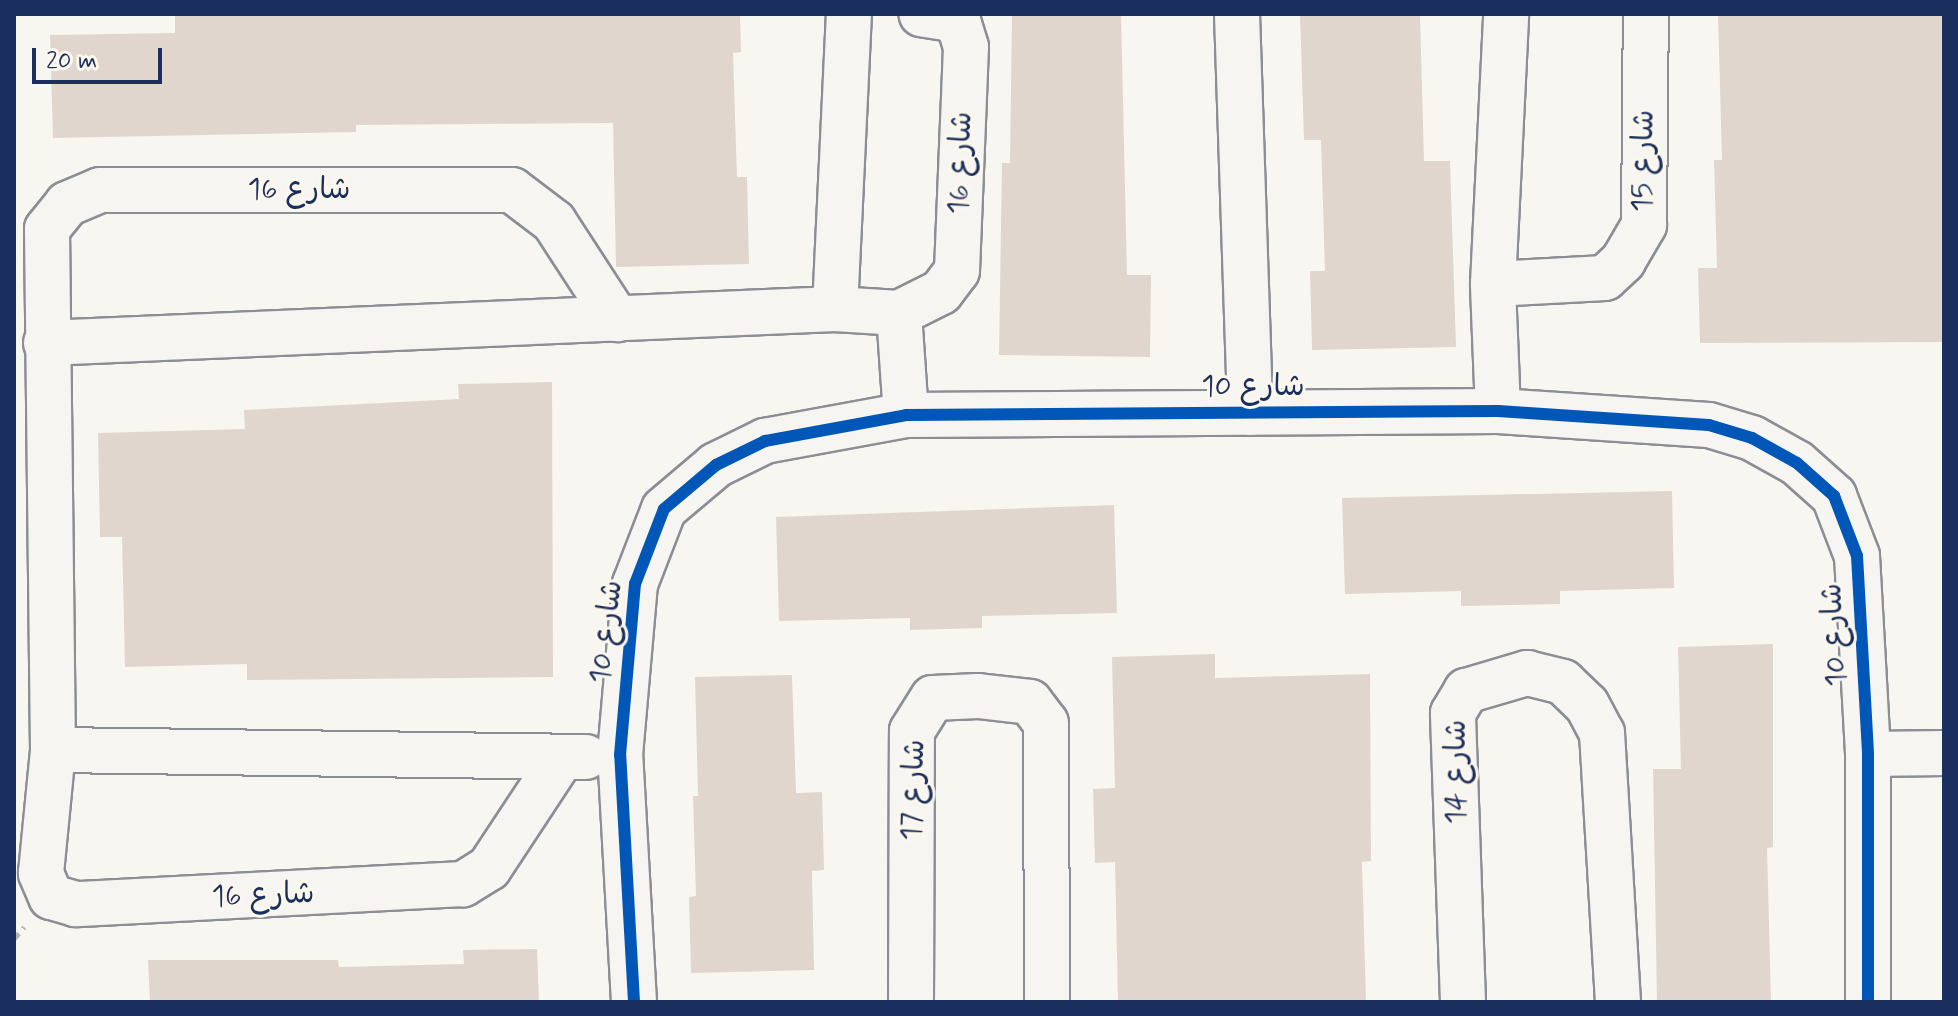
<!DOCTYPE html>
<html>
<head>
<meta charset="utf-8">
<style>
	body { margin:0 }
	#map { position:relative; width:1958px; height:1016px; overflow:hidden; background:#f8f6f0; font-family:Mynerve,"Playpen Sans Arabic",sans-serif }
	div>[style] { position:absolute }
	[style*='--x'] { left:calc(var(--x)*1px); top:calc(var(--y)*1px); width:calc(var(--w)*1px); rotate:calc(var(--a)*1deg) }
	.building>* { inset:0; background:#e0d6ce }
	.path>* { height:5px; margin-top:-2.5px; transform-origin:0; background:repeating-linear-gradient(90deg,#b3b5b7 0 8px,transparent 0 14px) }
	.roads { filter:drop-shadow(2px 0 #8b8e94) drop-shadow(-2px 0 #8b8e94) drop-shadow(0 2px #8b8e94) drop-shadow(0 -2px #8b8e94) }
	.minor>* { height:44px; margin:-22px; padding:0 22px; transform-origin:22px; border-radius:22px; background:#f6f5f1 }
	.cycleway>* { height:12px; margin:-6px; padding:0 6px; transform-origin:6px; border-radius:6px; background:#0057b8 }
	span { translate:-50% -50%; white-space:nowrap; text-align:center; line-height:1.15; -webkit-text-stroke:6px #fbf7ec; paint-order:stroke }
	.street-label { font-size:30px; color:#1b2f5e }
	.frame { position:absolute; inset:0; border:16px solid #1b2f5e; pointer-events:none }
	.scale { position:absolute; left:32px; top:48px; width:130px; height:36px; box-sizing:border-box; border:4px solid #1b2f5e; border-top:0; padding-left:10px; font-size:24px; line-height:28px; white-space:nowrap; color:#1b2f5e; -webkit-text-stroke:6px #fbf7ec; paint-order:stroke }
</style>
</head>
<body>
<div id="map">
	<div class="building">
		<i style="clip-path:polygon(175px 14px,740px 14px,741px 52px,733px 53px,737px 177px,747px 177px,749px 264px,616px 267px,613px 123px,356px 125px,356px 132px,53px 138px,50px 35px,175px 33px)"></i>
		<i style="clip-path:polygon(1012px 14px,1121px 14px,1127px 275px,1151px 275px,1150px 357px,999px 355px,1002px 163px,1010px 163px)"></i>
		<i style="clip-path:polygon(1300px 14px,1420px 14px,1424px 161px,1450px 161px,1456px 347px,1312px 350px,1310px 271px,1325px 271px,1321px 140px,1304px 140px)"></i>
		<i style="clip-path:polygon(1718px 14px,1944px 14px,1944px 342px,1700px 343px,1698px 268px,1717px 268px,1714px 160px,1722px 160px)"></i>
		<i style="clip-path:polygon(552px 382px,553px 677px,247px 680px,247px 664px,125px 667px,122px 537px,100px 537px,98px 433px,245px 429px,244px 410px,459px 399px,458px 384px)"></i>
		<i style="clip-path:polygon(1672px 491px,1674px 588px,1560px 591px,1560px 604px,1461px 606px,1461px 591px,1345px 594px,1342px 498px)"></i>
		<i style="clip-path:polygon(1114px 505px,1117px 613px,982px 616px,982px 628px,910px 630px,910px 618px,779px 621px,776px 517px)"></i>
		<i style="clip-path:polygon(1773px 644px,1773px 847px,1767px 848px,1771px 1002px,1657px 1002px,1653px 769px,1681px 769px,1678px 647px)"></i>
		<i style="clip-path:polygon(1215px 654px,1215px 678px,1370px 674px,1371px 861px,1362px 862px,1366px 1002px,1118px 1002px,1115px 862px,1095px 863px,1093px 789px,1115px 788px,1112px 657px)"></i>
		<i style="clip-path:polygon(792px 675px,796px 793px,822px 792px,824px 870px,812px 871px,814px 970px,691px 973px,689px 897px,696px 896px,693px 796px,698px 796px,695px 677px)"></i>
		<i style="clip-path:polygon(537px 949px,539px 1002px,150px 1002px,148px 960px,338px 960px,339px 967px,464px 964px,463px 950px)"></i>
	</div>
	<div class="path">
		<i style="--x:14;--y:939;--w:16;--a:-50"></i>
	</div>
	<div class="roads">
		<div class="minor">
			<i style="--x:1237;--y:14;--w:399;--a:88.1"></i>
			<i style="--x:1493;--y:284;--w:112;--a:-3.1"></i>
			<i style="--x:1605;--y:278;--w:25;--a:-43"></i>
			<i style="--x:1623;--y:261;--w:42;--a:-59.7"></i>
			<i style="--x:1644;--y:225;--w:211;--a:-89.5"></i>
			<i style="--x:835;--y:309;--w:295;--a:-87.3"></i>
			<i style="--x:899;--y:313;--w:102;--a:86.1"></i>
			<i style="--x:46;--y:343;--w:790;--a:-2.47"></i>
			<i style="--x:835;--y:309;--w:64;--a:3.6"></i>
			<i style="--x:899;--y:313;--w:47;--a:-26.6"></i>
			<i style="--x:941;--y:292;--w:26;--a:-53"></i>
			<i style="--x:957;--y:271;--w:224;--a:-87.7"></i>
			<i style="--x:966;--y:47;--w:28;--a:-107"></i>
			<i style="--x:958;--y:20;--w:37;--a:-171"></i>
			<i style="--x:1498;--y:411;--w:127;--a:-92.3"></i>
			<i style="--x:1493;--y:284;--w:270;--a:-87.2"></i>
			<i style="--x:53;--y:750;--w:533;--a:0.75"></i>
			<i style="--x:1868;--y:754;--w:76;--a:-0.8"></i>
			<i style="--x:561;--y:759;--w:131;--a:123.4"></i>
			<i style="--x:489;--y:868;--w:31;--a:148"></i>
			<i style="--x:463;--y:884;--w:388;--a:177"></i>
			<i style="--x:76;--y:904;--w:26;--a:-164"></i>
			<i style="--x:51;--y:897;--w:26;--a:-113"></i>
			<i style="--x:41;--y:873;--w:124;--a:-84.4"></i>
			<i style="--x:53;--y:750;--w:521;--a:-90.66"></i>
			<i style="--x:47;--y:229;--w:32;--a:-51"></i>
			<i style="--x:67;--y:204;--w:36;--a:-23"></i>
			<i style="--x:100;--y:190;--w:412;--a:0"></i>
			<i style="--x:512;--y:190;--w:53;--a:37.3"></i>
			<i style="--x:554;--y:222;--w:116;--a:57"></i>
			<i style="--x:634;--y:1002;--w:247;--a:-93.2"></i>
			<i style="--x:620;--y:755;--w:172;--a:-85"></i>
			<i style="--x:635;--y:584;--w:80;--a:-68.9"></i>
			<i style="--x:664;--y:509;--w:68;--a:-40.2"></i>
			<i style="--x:716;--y:465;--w:55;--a:-26.1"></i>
			<i style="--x:765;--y:441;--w:143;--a:-10.4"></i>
			<i style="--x:906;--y:415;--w:592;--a:-0.39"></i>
			<i style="--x:1498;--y:411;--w:211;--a:3.8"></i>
			<i style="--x:1709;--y:425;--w:45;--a:16.8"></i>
			<i style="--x:1752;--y:438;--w:51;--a:29.1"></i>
			<i style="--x:1797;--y:463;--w:50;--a:41.7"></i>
			<i style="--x:1834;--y:496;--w:64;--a:69"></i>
			<i style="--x:1857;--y:556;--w:198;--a:86.8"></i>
			<i style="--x:1868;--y:754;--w:248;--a:90"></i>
			<i style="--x:911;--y:1002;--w:271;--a:-89.8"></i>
			<i style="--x:912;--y:731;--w:39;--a:-58"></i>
			<i style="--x:933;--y:698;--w:45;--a:-2.5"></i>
			<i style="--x:978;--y:696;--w:52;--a:6.6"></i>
			<i style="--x:1030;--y:702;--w:26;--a:53"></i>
			<i style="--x:1046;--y:723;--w:279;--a:89.8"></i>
			<i style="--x:1463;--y:1002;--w:289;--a:-92"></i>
			<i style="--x:1453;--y:713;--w:26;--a:-59"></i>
			<i style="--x:1466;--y:691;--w:64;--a:-16.4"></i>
			<i style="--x:1527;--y:673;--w:37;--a:14"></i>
			<i style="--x:1563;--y:682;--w:33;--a:44"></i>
			<i style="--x:1587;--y:705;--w:32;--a:62"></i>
			<i style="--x:1602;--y:733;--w:269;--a:86.6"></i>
		</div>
	</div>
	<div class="cycleway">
		<i style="--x:634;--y:1002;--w:247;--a:-93.2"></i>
		<i style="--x:620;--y:755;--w:172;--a:-85"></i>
		<i style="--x:635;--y:584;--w:80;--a:-68.9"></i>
		<i style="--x:664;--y:509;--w:68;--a:-40.2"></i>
		<i style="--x:716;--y:465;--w:55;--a:-26.1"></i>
		<i style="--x:765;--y:441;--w:143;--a:-10.4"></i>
		<i style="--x:906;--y:415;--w:592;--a:-0.39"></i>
		<i style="--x:1498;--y:411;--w:211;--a:3.8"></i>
		<i style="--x:1709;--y:425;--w:45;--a:16.8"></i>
		<i style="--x:1752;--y:438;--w:51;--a:29.1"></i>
		<i style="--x:1797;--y:463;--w:50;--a:41.7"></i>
		<i style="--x:1834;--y:496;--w:64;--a:69"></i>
		<i style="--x:1857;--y:556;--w:198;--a:86.8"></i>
		<i style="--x:1868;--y:754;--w:248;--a:90"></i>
	</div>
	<div class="street-label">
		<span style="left:1644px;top:161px;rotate:-89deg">شارع 15</span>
		<span style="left:961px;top:163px;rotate:-88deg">شارع 16</span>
		<span style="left:299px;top:190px">شارع 16</span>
		<span style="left:1253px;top:387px">شارع 10</span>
		<span style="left:607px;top:632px;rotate:-83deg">شارع 10</span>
		<span style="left:1835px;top:635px;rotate:-93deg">شارع 10</span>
		<span style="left:1457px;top:772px;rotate:-90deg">شارع 14</span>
		<span style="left:914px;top:790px;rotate:-88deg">شارع 17</span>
		<span style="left:263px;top:896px;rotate:-2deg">شارع 16</span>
	</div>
	<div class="frame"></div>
	<div class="scale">20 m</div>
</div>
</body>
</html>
